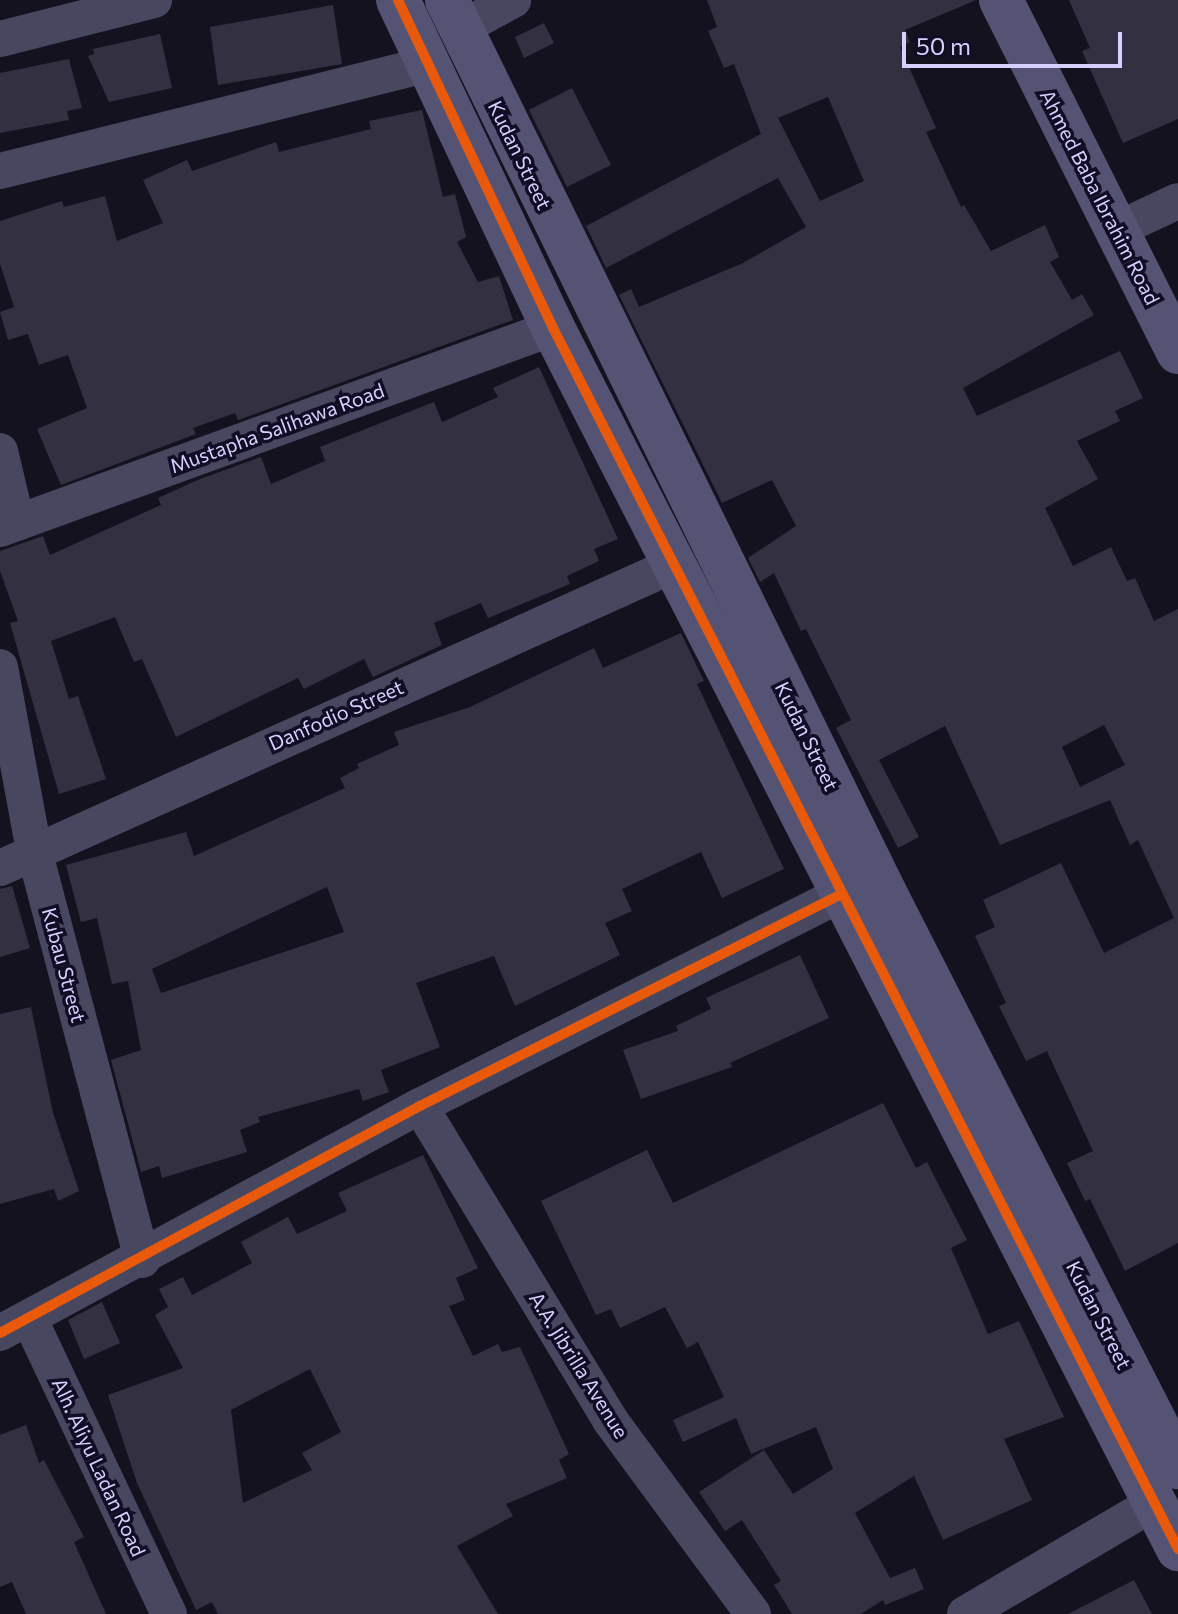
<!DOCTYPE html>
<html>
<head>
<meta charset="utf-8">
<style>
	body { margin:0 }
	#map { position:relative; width:1178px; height:1614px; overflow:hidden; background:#14121f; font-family:Commissioner,sans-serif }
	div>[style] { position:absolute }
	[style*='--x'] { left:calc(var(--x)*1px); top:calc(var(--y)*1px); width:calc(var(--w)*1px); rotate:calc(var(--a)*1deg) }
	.building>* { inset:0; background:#333041 }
	.street>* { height:36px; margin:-18px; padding:0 18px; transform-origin:18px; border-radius:18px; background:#484760 }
	.secondary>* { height:44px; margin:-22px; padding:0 22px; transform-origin:22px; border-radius:22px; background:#555373 }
	.cycleway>* { height:10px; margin:-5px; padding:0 5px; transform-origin:5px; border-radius:5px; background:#e8590c }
	span { translate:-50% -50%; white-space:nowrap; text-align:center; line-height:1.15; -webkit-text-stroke:7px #110d24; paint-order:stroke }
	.street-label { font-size:20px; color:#d6d0ff }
	.scale { position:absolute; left:902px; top:32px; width:220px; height:36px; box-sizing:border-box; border:4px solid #d6d0ff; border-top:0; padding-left:10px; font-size:24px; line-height:28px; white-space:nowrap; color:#d6d0ff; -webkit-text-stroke:6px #110d24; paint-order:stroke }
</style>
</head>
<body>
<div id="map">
	<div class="building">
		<i style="clip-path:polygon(evenodd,707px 0,976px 0,905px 30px,910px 42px,900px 47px,936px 128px,926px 132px,961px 207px,964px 205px,991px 251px,1045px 225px,1059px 257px,1050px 262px,1072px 300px,1082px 294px,1094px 315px,963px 388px,977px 416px,1120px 351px,1143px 398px,1115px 411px,1120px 421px,1077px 441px,1098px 479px,1045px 508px,1073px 566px,1111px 547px,1127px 581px,1135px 578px,1154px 621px,1178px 609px,1178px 1243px,1125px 1271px,1090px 1199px,1085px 1201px,1067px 1163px,1093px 1151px,1047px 1051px,1026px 1061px,999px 1006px,1006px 1003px,975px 936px,995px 927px,983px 900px,1061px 863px,1104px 953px,1174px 918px,1138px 840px,1130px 845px,1110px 800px,1000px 845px,945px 726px,879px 760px,919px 837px,898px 848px,836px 728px,851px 720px,806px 629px,801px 631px,774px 573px,760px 582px,748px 558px,796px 526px,772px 480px,722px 503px,619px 295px,631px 289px,639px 307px,743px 263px,806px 227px,778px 178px,606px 268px,586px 226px,761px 134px,734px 64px,724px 68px,708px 31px,717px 27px,707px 0,828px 97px,864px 181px,820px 201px,778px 118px,828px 97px,707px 0,1104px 725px,1125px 765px,1080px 787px,1062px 747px,1104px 725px)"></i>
		<i style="clip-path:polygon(1069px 0,1178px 0,1178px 119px,1123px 143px,1082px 51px,1090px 48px)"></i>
		<i style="clip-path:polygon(333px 5px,342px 64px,218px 85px,210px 27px)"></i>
		<i style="clip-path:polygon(544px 23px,554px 43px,524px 58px,515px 37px)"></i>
		<i style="clip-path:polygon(160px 34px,172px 88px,109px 102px,88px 56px,94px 54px,93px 49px)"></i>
		<i style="clip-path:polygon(69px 59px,82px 108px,67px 111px,69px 120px,0 133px,0 73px)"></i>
		<i style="clip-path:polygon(572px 88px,611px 165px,567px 187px,529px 110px)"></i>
		<i style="clip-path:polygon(422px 110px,443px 197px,455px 194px,466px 237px,457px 242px,478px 282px,499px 276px,513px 320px,238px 420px,235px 413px,193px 428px,196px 434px,61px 485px,37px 429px,87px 408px,68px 355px,39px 365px,28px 334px,8px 340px,0 312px,14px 307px,0 264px,0 221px,62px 201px,64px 207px,105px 196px,117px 241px,163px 223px,143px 180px,187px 160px,192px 171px,276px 142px,279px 152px,371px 129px,369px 121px)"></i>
		<i style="clip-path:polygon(539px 367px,618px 539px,594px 549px,599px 561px,567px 576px,570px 584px,488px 618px,481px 603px,434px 623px,442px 645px,373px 677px,364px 659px,304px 689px,298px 678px,176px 737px,142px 659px,134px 662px,115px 617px,51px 641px,69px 699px,78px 696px,106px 779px,59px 794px,10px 623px,18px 621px,0 571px,0 551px,43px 536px,50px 555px,161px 505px,158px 498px,200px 479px,261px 457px,271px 484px,325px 461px,320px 447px,434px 402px,442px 422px,498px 397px,493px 388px)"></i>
		<i style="clip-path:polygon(evenodd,681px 633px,704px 681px,697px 684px,784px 869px,722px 898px,701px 852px,622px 889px,632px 911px,605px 923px,620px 955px,515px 1006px,494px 956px,416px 983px,440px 1047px,381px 1070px,389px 1092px,363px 1101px,359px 1089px,258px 1117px,260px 1122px,240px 1130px,247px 1152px,162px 1178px,159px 1166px,141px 1172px,111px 1060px,141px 1050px,128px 981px,112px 984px,97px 918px,81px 922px,66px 865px,186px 832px,194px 856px,345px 788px,340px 778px,359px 768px,357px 764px,399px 745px,394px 732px,470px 707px,594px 648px,603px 668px,681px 633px,327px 887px,344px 932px,161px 993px,152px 969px,327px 887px)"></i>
		<i style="clip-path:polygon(12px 886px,30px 948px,0 957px,0 889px)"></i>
		<i style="clip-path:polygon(800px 955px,829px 1018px,730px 1063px,732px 1067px,641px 1099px,623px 1050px,678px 1031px,676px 1026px,711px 1009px,706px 998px)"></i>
		<i style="clip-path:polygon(31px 1007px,53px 1113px,79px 1191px,58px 1201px,54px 1189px,0 1204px,0 1014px)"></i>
		<i style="clip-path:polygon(883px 1103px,916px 1168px,927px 1162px,967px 1240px,951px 1248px,988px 1334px,1019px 1321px,1064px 1417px,1004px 1439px,1032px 1500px,943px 1540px,914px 1476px,855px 1513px,890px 1578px,915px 1568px,924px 1589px,885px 1605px,883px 1600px,861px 1614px,792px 1614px,774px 1585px,781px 1581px,742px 1520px,725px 1531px,699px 1492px,764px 1450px,793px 1494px,833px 1469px,816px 1427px,751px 1454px,736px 1418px,683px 1442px,673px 1420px,724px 1397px,698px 1342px,687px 1348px,665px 1307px,620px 1328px,611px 1309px,596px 1315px,541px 1201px,647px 1150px,673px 1203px)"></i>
		<i style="clip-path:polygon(evenodd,423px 1155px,478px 1268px,456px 1278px,465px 1300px,449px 1306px,473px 1356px,498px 1344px,502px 1352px,520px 1347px,569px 1454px,559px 1460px,567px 1478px,506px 1504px,513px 1516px,457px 1546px,498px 1614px,218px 1614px,212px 1602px,196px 1610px,137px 1483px,108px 1395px,183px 1368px,155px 1315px,168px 1307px,159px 1289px,183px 1277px,192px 1295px,252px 1263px,241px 1242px,288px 1217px,297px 1234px,347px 1211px,338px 1193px,423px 1155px,310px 1369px,341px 1432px,302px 1453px,312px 1470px,243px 1503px,231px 1410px,310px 1369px)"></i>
		<i style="clip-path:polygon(102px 1302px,120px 1343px,84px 1359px,68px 1320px)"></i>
		<i style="clip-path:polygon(26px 1425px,39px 1463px,44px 1460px,84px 1537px,74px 1542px,106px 1614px,26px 1614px,12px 1582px,0 1587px,0 1435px)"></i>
		<i style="clip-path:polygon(1134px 1580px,1152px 1614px,1068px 1614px)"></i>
	</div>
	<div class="street">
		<i style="--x:458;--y:30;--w:63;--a:-28.6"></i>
		<i style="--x:0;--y:39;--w:159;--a:-14.2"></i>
		<i style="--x:0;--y:171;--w:439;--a:-14"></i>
		<i style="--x:1116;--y:230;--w:68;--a:-25.1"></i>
		<i style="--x:0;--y:451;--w:74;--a:76.7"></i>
		<i style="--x:0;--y:529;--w:588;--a:-19.97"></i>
		<i style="--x:0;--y:667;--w:186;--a:79.5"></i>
		<i style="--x:34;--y:850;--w:424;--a:75.2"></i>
		<i style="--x:0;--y:868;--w:739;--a:-24.21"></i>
		<i style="--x:420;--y:1106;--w:367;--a:58.8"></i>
		<i style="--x:610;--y:1420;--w:241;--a:53.6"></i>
		<i style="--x:30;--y:1320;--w:325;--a:64.7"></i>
		<i style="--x:0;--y:1333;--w:477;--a:-28.4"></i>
		<i style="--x:420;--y:1106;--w:472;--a:-26.7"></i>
		<i style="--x:965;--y:1614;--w:219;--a:-30.4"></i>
	</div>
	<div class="secondary">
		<i style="--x:398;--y:0;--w:363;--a:64.7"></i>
		<i style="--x:553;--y:328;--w:1372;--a:62.89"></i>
		<i style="--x:447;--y:0;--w:992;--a:63.87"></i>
		<i style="--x:884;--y:891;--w:647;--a:62.96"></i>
		<i style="--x:1001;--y:0;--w:394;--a:63.3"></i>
	</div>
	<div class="cycleway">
		<i style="--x:398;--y:0;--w:363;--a:64.7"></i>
		<i style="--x:553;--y:328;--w:1372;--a:62.89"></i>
		<i style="--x:0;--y:1333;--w:477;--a:-28.4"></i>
		<i style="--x:420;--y:1106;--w:472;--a:-26.7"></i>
	</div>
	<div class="street-label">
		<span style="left:520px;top:155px;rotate:64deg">Kudan Street</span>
		<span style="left:1100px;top:197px;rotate:63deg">Ahmed Baba Ibrahim Road</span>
		<span style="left:277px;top:428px;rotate:-20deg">Mustapha Salihawa Road</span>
		<span style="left:336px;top:715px;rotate:-24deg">Danfodio Street</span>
		<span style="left:807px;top:736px;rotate:64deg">Kudan Street</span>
		<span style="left:64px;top:965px;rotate:75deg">Kubau Street</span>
		<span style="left:1099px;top:1315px;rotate:63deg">Kudan Street</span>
		<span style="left:579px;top:1365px;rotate:58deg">A.A. Jibrilla Avenue</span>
		<span style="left:99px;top:1467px;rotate:65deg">Alh. Aliyu Ladan Road</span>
	</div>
	<div class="scale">50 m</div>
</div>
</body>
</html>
